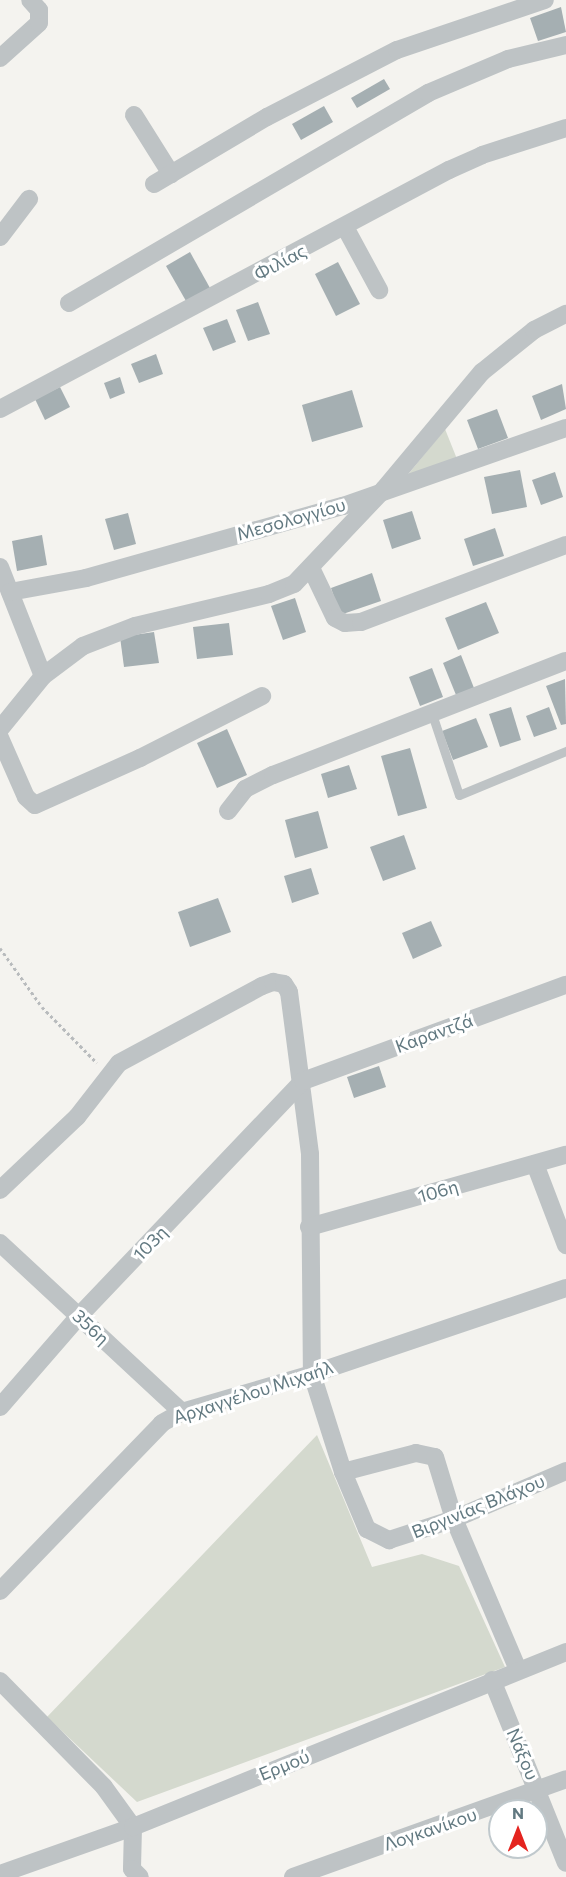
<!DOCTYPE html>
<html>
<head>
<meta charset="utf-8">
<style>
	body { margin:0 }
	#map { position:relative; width:566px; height:1877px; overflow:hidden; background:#f4f3ef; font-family:Commissioner,sans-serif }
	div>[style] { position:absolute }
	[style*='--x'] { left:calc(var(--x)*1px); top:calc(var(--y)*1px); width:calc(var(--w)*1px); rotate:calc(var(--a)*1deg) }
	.green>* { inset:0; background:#d4d9ce }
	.building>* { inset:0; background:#a5afb2 }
	.path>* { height:3px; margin-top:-1.5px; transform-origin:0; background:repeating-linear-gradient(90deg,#b8bbbd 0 3px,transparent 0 6px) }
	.lane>* { height:9px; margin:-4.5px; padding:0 4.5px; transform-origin:4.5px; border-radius:4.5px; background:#bec3c5 }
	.street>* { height:18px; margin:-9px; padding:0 9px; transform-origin:9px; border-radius:9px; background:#bec3c5 }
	span { translate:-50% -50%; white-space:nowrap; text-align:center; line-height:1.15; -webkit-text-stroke:6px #fff; paint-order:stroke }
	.street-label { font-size:18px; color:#627981 }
	.north { position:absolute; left:488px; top:1799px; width:60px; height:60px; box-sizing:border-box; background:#fff; border:2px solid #c0c9cd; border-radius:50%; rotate:0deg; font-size:16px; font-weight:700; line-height:24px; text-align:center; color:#627981 }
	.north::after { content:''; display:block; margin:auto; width:21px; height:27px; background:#e4241f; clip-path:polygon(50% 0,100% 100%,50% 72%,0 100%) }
</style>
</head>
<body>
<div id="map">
	<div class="green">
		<i style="clip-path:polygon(445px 429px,457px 459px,406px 477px)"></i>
		<i style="clip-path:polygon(317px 1435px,372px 1567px,422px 1554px,459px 1566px,505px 1667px,137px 1802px,47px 1717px)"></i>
	</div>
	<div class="building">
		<i style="clip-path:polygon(561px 7px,566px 32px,538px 41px,530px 18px)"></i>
		<i style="clip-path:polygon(384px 79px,390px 89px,357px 108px,351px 98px)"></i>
		<i style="clip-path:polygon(324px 106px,333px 122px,301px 140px,292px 124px)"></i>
		<i style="clip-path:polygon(190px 252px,210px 288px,186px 301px,166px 266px)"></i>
		<i style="clip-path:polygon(338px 262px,360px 304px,336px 316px,315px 274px)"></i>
		<i style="clip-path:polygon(258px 302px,270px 334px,248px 341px,236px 310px)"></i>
		<i style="clip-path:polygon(227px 319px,236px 342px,213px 351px,203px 328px)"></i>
		<i style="clip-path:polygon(156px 354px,163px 374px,139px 383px,131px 364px)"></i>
		<i style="clip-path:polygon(120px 377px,125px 393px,110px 399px,104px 383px)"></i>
		<i style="clip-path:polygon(562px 384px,566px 409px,541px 420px,532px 396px)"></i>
		<i style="clip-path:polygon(60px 387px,70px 407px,45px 420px,35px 399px)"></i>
		<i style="clip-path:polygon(352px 390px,363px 427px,312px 442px,302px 405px)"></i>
		<i style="clip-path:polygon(497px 409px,508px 438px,478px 449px,467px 420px)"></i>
		<i style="clip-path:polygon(520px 470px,527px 507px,492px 514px,484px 477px)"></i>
		<i style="clip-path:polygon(555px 472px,563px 497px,541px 505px,532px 480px)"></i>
		<i style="clip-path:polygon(412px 511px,421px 539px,392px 549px,383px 520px)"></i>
		<i style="clip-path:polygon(128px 513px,136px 544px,114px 550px,105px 519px)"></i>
		<i style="clip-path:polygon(495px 528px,504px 556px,473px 566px,464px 539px)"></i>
		<i style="clip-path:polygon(42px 535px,47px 565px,17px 571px,12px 541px)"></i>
		<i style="clip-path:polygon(372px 573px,381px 601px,340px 615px,331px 588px)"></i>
		<i style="clip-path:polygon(295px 598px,306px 632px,283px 640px,271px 606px)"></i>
		<i style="clip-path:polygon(486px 602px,499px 633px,458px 650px,445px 618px)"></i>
		<i style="clip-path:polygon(229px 623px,233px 655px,197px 659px,193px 627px)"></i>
		<i style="clip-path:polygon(154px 632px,159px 663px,124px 667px,120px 637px)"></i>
		<i style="clip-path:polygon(461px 655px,474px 688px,456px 695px,443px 663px)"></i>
		<i style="clip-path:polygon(432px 668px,443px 697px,420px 706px,409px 677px)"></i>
		<i style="clip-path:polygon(565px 679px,566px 724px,561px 725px,546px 686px)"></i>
		<i style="clip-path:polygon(511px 707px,521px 740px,500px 747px,489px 714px)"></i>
		<i style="clip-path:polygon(549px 707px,557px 729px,534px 737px,526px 716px)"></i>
		<i style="clip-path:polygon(476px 718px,488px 747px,453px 760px,442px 731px)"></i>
		<i style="clip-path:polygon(227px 729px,247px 775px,217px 788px,197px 743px)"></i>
		<i style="clip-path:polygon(410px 748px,427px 808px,398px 816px,381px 756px)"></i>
		<i style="clip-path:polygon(349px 765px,357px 789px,328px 798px,321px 774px)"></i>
		<i style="clip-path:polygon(318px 811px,328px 848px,295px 858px,285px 820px)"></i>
		<i style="clip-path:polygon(404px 835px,416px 869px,383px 881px,370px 847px)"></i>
		<i style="clip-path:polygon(311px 868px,319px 894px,292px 903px,284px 876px)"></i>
		<i style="clip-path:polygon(218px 898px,231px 932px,190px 947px,178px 912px)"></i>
		<i style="clip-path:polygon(431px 921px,442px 946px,413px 959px,402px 933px)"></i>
		<i style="clip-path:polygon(379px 1066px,386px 1087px,354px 1098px,347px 1077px)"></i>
	</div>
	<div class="path">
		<i style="--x:0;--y:948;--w:72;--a:54.6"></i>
		<i style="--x:42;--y:1007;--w:78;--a:45.5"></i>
	</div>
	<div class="lane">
		<i style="--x:432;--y:714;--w:85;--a:71.6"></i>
		<i style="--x:459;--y:795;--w:116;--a:-22.4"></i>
	</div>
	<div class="street">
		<i style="--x:0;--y:58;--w:52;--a:-41.9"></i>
		<i style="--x:39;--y:23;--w:13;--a:-90"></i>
		<i style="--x:39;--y:10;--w:13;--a:-132"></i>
		<i style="--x:134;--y:115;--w:70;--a:57.9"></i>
		<i style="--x:154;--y:184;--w:131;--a:-30.7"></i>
		<i style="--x:267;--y:117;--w:146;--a:-27.3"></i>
		<i style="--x:397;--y:50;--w:156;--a:-18.7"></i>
		<i style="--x:345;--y:227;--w:72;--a:61.6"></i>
		<i style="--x:0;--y:237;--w:48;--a:-52.7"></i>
		<i style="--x:69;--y:303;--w:416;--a:-30.3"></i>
		<i style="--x:428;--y:93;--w:87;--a:-23"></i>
		<i style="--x:508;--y:59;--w:60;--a:-13.6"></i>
		<i style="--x:0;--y:409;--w:509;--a:-28.03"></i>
		<i style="--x:449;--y:170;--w:36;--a:-24"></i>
		<i style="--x:482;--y:155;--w:88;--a:-17.8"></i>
		<i style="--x:0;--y:567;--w:117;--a:68.5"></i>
		<i style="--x:311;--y:568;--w:55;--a:64.4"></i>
		<i style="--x:335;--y:618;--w:11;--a:27"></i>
		<i style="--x:345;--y:623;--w:16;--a:-4"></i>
		<i style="--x:361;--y:622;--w:219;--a:-20.6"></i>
		<i style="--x:10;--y:592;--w:77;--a:-10.4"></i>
		<i style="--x:86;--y:578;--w:267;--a:-15.7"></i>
		<i style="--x:343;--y:506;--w:236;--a:-19.3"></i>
		<i style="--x:0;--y:729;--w:68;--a:-50.9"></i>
		<i style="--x:43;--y:676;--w:50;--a:-36.9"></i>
		<i style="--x:83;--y:646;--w:56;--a:-21"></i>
		<i style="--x:135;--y:626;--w:138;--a:-13.4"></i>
		<i style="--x:269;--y:594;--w:27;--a:-22"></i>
		<i style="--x:294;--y:584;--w:131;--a:-46.5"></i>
		<i style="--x:384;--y:489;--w:153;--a:-50.1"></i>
		<i style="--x:482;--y:372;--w:67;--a:-38.9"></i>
		<i style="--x:534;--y:330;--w:36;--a:-27"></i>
		<i style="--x:0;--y:738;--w:64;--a:66.2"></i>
		<i style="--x:26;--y:797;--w:12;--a:42"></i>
		<i style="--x:35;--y:805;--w:115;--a:-24.1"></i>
		<i style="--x:140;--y:758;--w:137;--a:-26.9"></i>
		<i style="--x:228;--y:811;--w:28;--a:-52"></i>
		<i style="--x:245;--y:789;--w:31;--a:-27"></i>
		<i style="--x:273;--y:775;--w:314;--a:-21.3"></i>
		<i style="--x:535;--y:1164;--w:87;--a:69.1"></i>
		<i style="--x:0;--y:1190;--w:106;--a:-43.5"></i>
		<i style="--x:77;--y:1117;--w:68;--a:-52.1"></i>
		<i style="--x:119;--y:1063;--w:162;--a:-28.3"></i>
		<i style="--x:262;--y:986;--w:12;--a:-20"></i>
		<i style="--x:273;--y:982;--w:11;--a:10"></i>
		<i style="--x:284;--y:984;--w:9;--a:58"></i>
		<i style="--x:289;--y:992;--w:163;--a:82.6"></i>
		<i style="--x:310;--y:1154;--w:220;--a:89.5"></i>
		<i style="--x:312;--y:1374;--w:103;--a:72.4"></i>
		<i style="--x:343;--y:1472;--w:62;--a:67.2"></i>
		<i style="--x:367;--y:1529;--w:25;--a:27"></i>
		<i style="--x:389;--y:1540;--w:68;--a:-17.9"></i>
		<i style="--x:454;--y:1519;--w:122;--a:-23.2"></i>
		<i style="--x:309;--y:1227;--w:267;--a:-15.7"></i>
		<i style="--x:0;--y:1243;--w:248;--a:42.9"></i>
		<i style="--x:0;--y:1407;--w:121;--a:-49"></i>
		<i style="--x:79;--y:1316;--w:325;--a:-46.4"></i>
		<i style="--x:303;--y:1081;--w:280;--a:-20.1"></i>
		<i style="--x:343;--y:1472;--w:75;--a:-14.6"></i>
		<i style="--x:416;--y:1453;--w:19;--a:12"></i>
		<i style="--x:435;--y:1457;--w:65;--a:73"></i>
		<i style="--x:454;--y:1519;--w:164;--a:67"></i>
		<i style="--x:0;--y:1591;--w:233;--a:-46"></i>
		<i style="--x:162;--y:1423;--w:23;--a:-29"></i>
		<i style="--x:182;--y:1412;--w:135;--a:-16.3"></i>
		<i style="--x:312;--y:1374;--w:268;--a:-18.7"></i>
		<i style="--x:492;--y:1680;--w:197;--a:68"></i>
		<i style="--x:0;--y:1681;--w:148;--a:45.5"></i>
		<i style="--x:104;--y:1787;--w:49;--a:54.1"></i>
		<i style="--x:133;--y:1827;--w:42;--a:91.4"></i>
		<i style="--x:132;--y:1869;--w:11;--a:45"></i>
		<i style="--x:0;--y:1874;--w:141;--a:-19.5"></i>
		<i style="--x:133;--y:1827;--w:467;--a:-22"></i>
		<i style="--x:293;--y:1877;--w:290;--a:-19.7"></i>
	</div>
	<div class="street-label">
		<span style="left:280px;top:262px;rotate:-28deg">Φιλίας</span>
		<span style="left:291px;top:519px;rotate:-16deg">Μεσολογγίου</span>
		<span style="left:434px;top:1033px;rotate:-20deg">Καραντζά</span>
		<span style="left:438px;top:1191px;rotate:-16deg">106η</span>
		<span style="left:150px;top:1243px;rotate:-46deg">103η</span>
		<span style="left:91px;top:1327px;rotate:43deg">356η</span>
		<span style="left:253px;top:1392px;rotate:-18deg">Αρχαγγέλου Μιχαήλ</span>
		<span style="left:478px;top:1506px;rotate:-22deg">Βιργινίας Βλάχου</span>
		<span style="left:523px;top:1754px;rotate:67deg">Νάξου</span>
		<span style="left:284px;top:1765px;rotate:-22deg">Ερμού</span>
		<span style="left:430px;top:1829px;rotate:-19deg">Λογκανίκου</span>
	</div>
	<div class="north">N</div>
</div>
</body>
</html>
